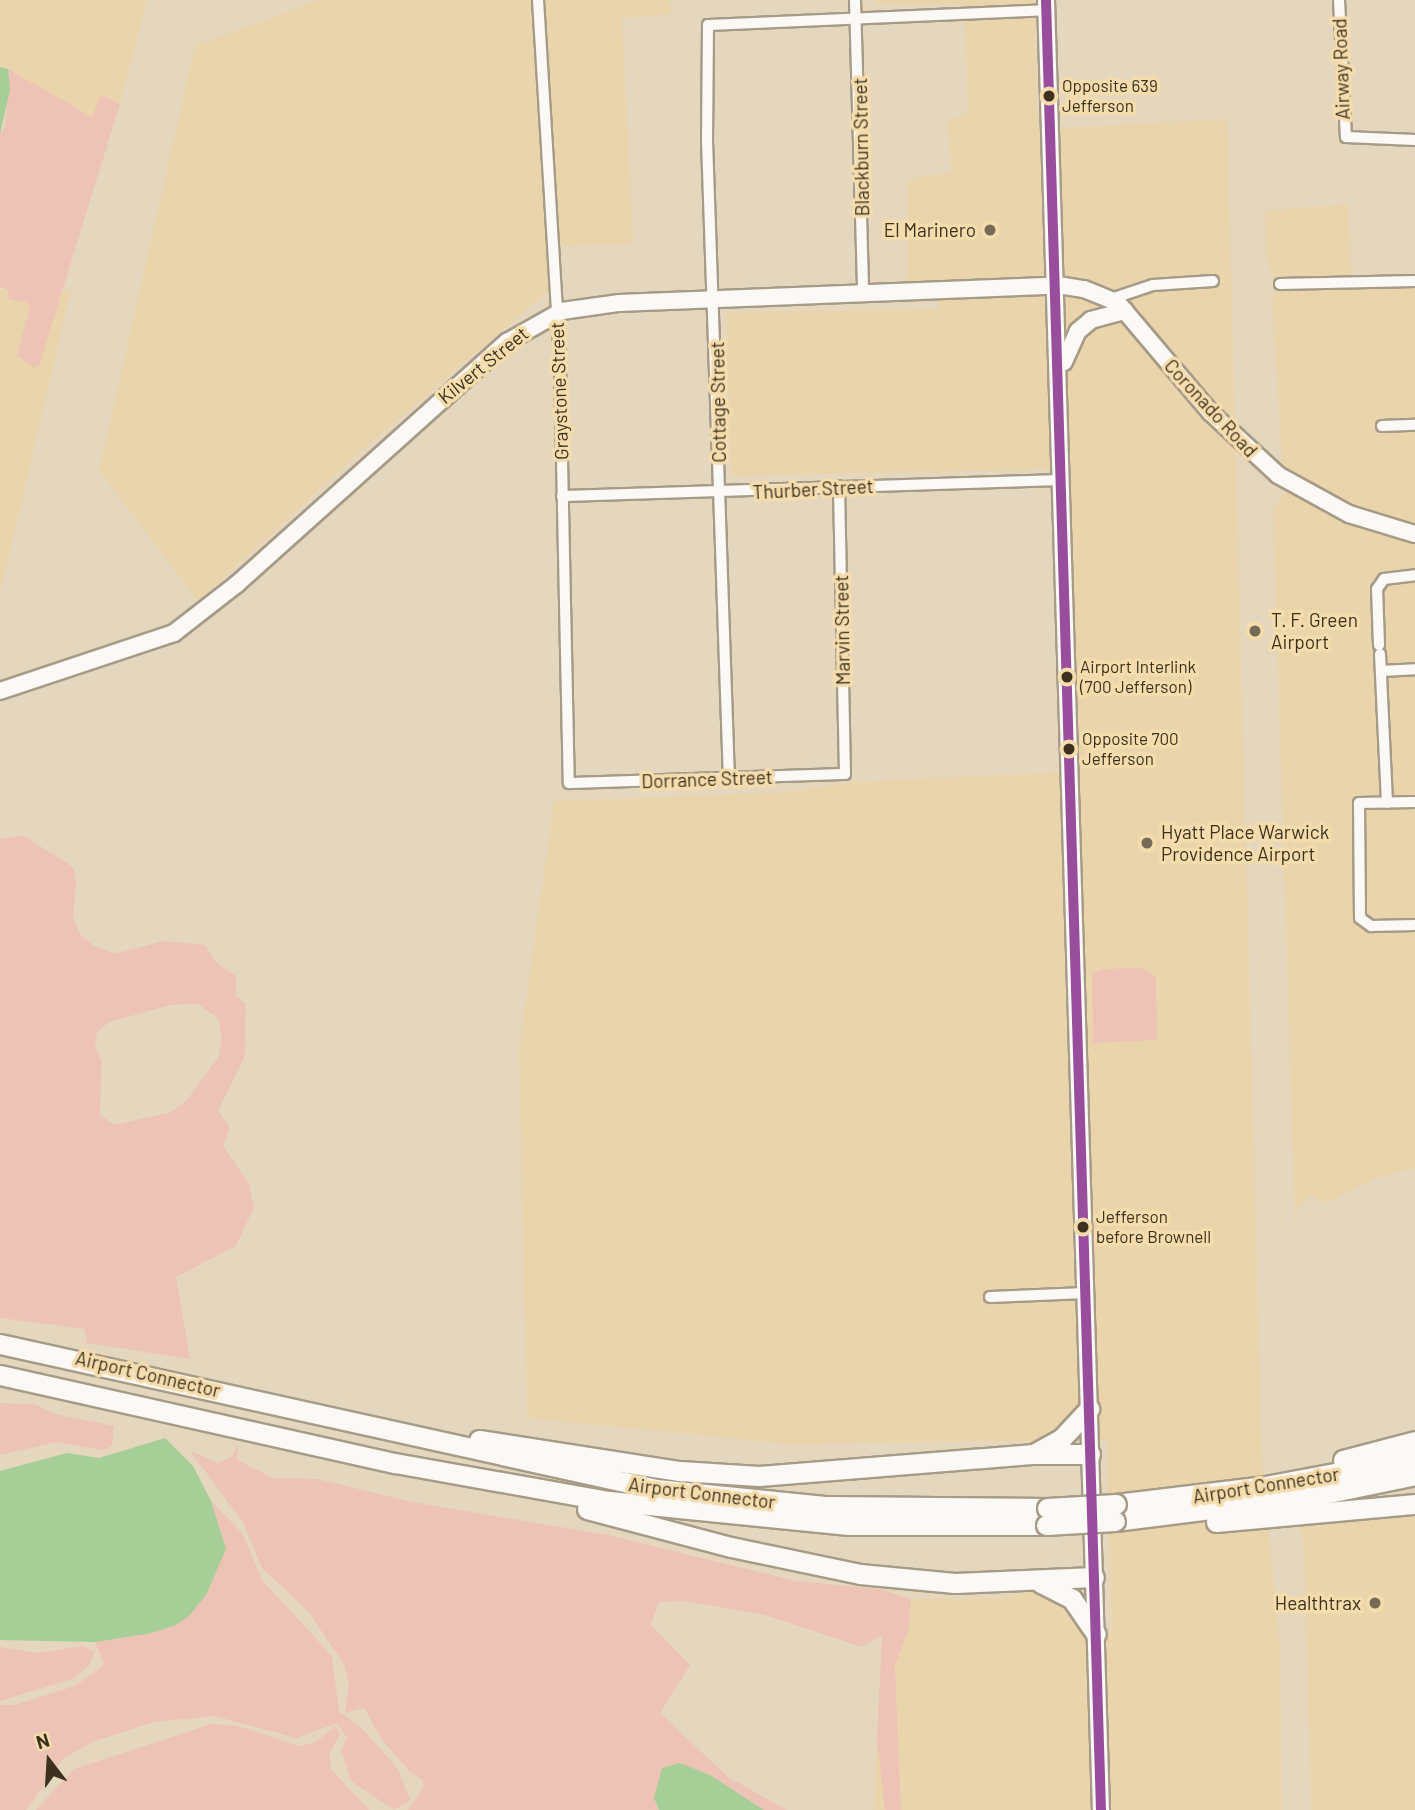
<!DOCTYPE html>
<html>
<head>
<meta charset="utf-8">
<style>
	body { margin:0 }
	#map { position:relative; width:1415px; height:1810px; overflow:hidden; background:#e5d7bd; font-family:Barlow,sans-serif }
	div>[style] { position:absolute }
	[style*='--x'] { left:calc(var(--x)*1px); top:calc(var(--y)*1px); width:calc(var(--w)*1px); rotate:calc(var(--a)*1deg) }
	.built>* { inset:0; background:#ead4ab }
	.green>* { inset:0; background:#edc3b5 }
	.water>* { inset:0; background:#a5cf97 }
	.roads { filter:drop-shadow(2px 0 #a69b87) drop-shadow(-2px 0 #a69b87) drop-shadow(0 2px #a69b87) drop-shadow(0 -2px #a69b87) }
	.street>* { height:10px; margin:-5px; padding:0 5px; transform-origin:5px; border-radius:5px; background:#fbf9f5 }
	.secondary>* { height:16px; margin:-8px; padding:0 8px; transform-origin:8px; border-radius:8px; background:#fbf9f5 }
	.highway>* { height:19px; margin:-9.5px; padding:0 9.5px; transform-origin:9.5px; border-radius:9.5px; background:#fbf9f5 }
	.bridges { filter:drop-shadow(2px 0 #a69b87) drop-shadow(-2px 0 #a69b87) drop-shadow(0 2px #a69b87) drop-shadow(0 -2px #a69b87) }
	.highway-bridge>* { height:19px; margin:-9.5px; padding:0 9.5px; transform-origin:9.5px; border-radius:9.5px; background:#fbf9f5 }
	.bus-1>* { height:10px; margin:-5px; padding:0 5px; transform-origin:5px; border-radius:5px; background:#994d9d }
	.dots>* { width:19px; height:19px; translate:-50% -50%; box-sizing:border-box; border:4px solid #f5dcad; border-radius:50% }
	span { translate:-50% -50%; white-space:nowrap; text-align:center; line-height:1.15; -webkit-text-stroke:7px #f5dcad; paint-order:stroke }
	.bus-label { font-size:17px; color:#3b311e }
	.left { translate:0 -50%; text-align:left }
	.street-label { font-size:19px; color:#3b311e }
	.poi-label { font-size:19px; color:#3b311e }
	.right { translate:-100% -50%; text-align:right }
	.north { position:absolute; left:14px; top:1726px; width:70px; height:70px; -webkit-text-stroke:5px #f5dcad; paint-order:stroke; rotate:343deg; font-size:19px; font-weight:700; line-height:28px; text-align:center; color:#3b311e }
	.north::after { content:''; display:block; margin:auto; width:24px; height:32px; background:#3b311e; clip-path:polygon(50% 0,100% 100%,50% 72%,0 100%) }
</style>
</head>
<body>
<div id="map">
	<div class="built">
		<i style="clip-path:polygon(0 0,147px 0,120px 104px,101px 95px,93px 118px,0 67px)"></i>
		<i style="clip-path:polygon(318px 0,670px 0,671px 14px,622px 18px,633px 243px,561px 246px,559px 282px,362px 450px,198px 601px,99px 471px,195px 46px)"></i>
		<i style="clip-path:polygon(875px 0,1034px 0,1038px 129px,1227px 119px,1262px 1462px,1280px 1647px,1282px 1810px,874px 1810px,882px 1634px,909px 1629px,911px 1599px,1002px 1598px,1040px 1590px,1060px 1595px,1092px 1634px,1112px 1634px,1107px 1440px,788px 1444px,527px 1418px,519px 1050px,554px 801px,781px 793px,855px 782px,1061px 772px,1053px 490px,1048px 469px,731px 476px,727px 312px,939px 309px,939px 294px,907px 293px,908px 179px,952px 172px,947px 120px,968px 113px,964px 4px,875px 5px)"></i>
		<i style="clip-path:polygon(1348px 204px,1352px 279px,1415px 280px,1415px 1168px,1374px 1179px,1325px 1203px,1311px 1196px,1298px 1207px,1295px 1224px,1273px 510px,1289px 485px,1283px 479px,1272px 298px,1280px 284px,1273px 280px,1266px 256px,1265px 211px)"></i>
		<i style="clip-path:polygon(0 290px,71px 290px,0 594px)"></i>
		<i style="clip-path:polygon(1415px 1508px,1415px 1810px,1311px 1810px,1304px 1548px,1299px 1521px)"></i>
	</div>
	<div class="green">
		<i style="clip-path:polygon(8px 69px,92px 117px,101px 95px,120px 104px,39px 366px,34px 368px,17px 355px,30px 308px,26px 302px,9px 300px,8px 290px,0 287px,0 134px,6px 123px)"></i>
		<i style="clip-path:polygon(evenodd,23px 835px,73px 867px,76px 882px,73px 919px,81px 935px,93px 945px,115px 954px,163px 941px,205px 945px,218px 964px,236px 976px,236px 996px,246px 1004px,245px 1055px,218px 1111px,230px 1128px,223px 1146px,249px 1184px,254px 1207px,236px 1246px,176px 1277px,190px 1359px,87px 1343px,85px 1329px,0 1318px,0 839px,23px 835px,198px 1004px,218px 1018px,222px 1038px,218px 1058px,186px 1101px,171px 1112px,115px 1125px,100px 1115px,102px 1061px,95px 1047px,97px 1033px,109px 1022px,170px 1005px,198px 1004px)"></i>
		<i style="clip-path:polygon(1144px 968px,1156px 978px,1157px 1040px,1093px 1043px,1092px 975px,1101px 969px)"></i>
		<i style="clip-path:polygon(0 1403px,35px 1404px,55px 1414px,114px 1426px,112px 1446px,103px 1450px,57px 1442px,0 1455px)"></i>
		<i style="clip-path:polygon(238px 1444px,237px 1460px,273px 1478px,318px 1479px,407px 1501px,608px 1535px,796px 1581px,880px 1589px,911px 1599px,909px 1629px,895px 1665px,901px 1810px,885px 1810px,877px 1741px,882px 1635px,862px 1647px,765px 1615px,684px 1601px,659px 1602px,651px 1625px,690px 1665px,660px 1713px,728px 1777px,787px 1810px,764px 1810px,710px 1775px,680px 1763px,656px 1805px,659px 1810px,408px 1810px,423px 1788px,423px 1780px,410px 1772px,383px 1741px,364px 1708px,345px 1713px,349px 1684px,344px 1664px,308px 1611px,262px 1568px,243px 1522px,190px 1451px,218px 1463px,233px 1456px)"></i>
		<i style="clip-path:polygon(211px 1501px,243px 1534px,262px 1580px,332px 1656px,339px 1712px,360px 1726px,398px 1769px,410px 1800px,394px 1810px,351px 1781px,341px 1750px,347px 1738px,337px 1723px,296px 1738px,215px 1716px,154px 1722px,95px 1741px,64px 1758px,26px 1810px,0 1810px,0 1705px,15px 1705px,75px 1686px,104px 1665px,95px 1642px,147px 1634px,226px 1549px)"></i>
		<i style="clip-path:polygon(83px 1646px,94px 1652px,89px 1666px,72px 1679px,0 1701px,0 1647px,39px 1653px)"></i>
		<i style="clip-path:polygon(211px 1724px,238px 1726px,298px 1746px,314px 1743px,336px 1726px,340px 1734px,329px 1755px,331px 1769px,369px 1810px,36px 1810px,74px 1769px)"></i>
	</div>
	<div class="water">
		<i style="clip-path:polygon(0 67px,8px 69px,10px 90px,0 134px)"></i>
		<i style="clip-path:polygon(165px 1438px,193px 1466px,211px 1501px,226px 1549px,206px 1595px,189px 1616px,174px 1626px,147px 1634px,95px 1642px,0 1640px,0 1471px,67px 1453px,99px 1458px)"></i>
		<i style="clip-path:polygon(680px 1763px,710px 1775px,764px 1810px,659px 1810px,654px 1798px,662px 1768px)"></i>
	</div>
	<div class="roads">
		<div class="street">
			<i style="--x:538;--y:0;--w:365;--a:86.5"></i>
			<i style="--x:560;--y:364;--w:419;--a:88.8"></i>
			<i style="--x:569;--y:783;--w:276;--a:-1.9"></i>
			<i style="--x:845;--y:774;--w:288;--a:-91.2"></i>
			<i style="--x:855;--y:0;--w:295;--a:88.4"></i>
			<i style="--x:1339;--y:0;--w:137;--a:87.1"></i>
			<i style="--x:1346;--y:137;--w:69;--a:2.5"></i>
			<i style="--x:1280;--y:284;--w:135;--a:-1.3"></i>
			<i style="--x:1111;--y:299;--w:44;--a:-18.4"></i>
			<i style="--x:1153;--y:285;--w:60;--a:-3.8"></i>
			<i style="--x:1382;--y:426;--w:33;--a:-2"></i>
			<i style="--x:562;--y:496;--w:501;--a:-1.83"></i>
			<i style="--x:1379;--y:645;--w:56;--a:-92"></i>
			<i style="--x:1377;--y:589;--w:12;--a:-55"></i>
			<i style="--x:1384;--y:579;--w:31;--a:-7"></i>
			<i style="--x:1380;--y:654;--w:149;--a:87.3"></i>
			<i style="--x:1381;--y:671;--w:34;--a:-3"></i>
			<i style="--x:729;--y:780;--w:639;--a:-91.97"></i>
			<i style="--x:707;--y:141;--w:116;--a:-89.5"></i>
			<i style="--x:708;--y:25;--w:338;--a:-2.5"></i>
			<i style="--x:1415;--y:802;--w:56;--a:179"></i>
			<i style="--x:1359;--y:803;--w:115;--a:89.5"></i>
			<i style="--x:1360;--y:918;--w:14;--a:36"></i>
			<i style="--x:1371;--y:926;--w:44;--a:-1.3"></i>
			<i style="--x:990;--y:1297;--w:96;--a:-2.4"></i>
		</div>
		<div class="secondary">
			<i style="--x:1046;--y:0;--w:1811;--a:88.26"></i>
			<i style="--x:1064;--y:362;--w:34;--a:-66"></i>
			<i style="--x:1078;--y:331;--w:17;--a:-40"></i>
			<i style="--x:1091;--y:320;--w:35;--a:-15"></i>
			<i style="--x:0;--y:691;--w:183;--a:-18.4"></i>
			<i style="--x:174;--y:633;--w:80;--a:-37.9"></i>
			<i style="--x:237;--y:584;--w:363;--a:-41.9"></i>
			<i style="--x:507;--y:342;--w:63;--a:-29.4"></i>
			<i style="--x:562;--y:311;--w:58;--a:-8"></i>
			<i style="--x:619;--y:303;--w:439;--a:-2.3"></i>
			<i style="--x:1058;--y:285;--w:26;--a:9"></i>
			<i style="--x:1084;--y:289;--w:37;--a:22"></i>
			<i style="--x:1118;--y:303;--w:143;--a:49.8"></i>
			<i style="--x:1210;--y:412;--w:93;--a:42.8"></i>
			<i style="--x:1278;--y:475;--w:81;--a:28.8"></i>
			<i style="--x:1349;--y:514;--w:69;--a:16.9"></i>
		</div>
		<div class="highway">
			<i style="--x:0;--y:1344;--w:672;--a:12.46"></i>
			<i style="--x:656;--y:1489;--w:172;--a:5.7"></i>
			<i style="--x:827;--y:1506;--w:220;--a:0.5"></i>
			<i style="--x:0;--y:1375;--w:405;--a:12.6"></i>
			<i style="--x:395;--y:1463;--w:217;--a:10.1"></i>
			<i style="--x:609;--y:1501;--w:241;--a:5.7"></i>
			<i style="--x:849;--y:1525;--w:197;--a:0"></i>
			<i style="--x:479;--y:1440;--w:203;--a:8.8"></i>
			<i style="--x:680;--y:1471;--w:79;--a:3.6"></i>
			<i style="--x:759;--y:1476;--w:273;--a:-4.6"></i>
			<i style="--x:1031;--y:1454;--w:59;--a:0"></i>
			<i style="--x:1037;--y:1452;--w:29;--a:-29"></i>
			<i style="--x:1062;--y:1438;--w:40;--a:-47"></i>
			<i style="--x:1343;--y:1460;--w:74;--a:-14.8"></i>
			<i style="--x:1116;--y:1504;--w:150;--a:-6.9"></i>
			<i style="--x:1265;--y:1486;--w:153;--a:-10.6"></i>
			<i style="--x:587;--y:1509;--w:149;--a:14.8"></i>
			<i style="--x:731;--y:1547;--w:132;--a:11.8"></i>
			<i style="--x:860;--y:1574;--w:95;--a:5.4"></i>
			<i style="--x:955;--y:1583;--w:139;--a:-2.5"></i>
			<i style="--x:1115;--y:1521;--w:195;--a:-7.1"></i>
			<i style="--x:1309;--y:1497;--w:108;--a:-11.7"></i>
			<i style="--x:1216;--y:1522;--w:200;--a:-5.2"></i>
			<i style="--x:1041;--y:1583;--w:35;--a:27"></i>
			<i style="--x:1072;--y:1599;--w:42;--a:55.6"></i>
		</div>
	</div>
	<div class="bridges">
		<div class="highway-bridge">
			<i style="--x:1047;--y:1508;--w:69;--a:-3.3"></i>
			<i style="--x:1046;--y:1525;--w:69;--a:-3.3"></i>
		</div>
	</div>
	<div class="bus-1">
		<i style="--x:1046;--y:0;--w:1811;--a:88.26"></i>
	</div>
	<div class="dots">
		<i style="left:1049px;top:96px;background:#3b311e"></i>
		<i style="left:990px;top:230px;background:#766b56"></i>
		<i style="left:1255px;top:631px;background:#766b56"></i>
		<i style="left:1067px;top:677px;background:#3b311e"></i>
		<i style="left:1069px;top:749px;background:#3b311e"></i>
		<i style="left:1147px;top:843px;background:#766b56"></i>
		<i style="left:1083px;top:1227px;background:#3b311e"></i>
		<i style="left:1375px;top:1603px;background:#766b56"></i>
	</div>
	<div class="bus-label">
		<span class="left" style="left:1062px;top:96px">Opposite 639<br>Jefferson</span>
		<span class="left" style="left:1080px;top:677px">Airport Interlink<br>(700 Jefferson)</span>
		<span class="left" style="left:1082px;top:749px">Opposite 700<br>Jefferson</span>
		<span class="left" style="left:1096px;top:1227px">Jefferson<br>before Brownell</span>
	</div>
	<div class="street-label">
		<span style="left:1341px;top:69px;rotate:-92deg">Airway Road</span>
		<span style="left:861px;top:147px;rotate:-91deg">Blackburn Street</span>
		<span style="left:483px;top:365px;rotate:-39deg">Kilvert Street</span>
		<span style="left:559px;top:391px;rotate:-92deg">Graystone Street</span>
		<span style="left:718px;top:402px;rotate:-91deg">Cottage Street</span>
		<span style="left:1211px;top:408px;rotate:47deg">Coronado Road</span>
		<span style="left:813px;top:489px;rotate:-3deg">Thurber Street</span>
		<span style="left:842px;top:630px;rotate:-91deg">Marvin Street</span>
		<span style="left:707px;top:779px;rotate:-2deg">Dorrance Street</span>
		<span style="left:148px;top:1374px;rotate:13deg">Airport Connector</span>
		<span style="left:1266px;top:1485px;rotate:-9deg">Airport Connector</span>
		<span style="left:702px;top:1493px;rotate:7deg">Airport Connector</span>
	</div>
	<div class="poi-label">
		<span class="right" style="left:976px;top:230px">El Marinero</span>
		<span class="left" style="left:1271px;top:631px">T. F. Green<br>Airport</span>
		<span class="left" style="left:1161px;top:843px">Hyatt Place Warwick<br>Providence Airport</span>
		<span class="right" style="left:1361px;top:1603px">Healthtrax</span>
	</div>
	<div class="north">N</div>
</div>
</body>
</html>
